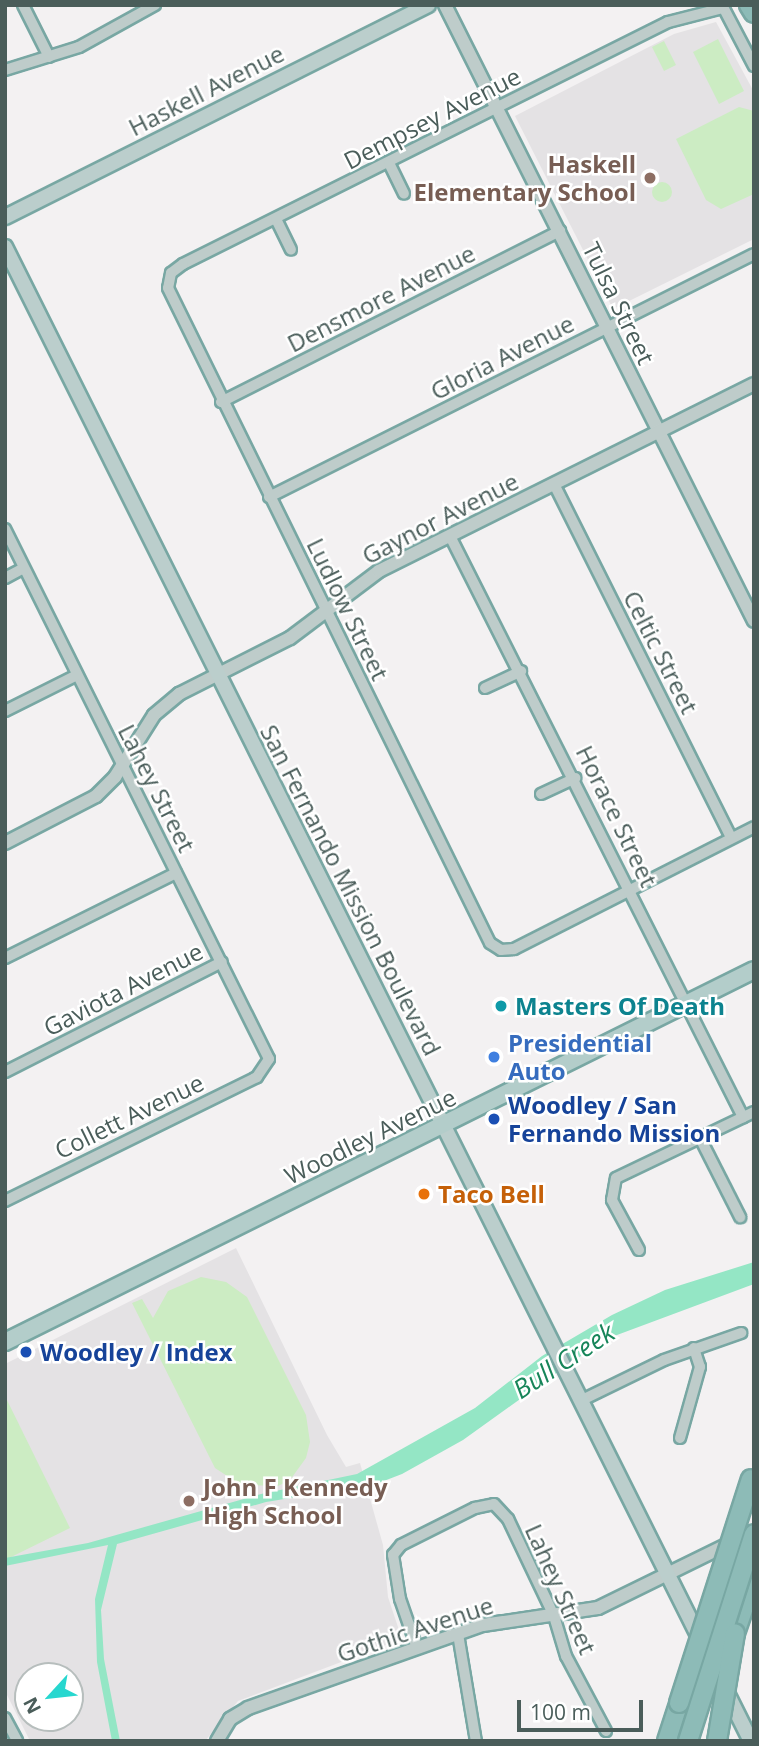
<!DOCTYPE html>
<html>
<head>
<meta charset="utf-8">
<style>
	body { margin:0 }
	#map { position:relative; width:759px; height:1746px; overflow:hidden; background:#f3f1f2; font-family:"Open Sans",sans-serif }
	div>[style] { position:absolute }
	[style*='--x'] { left:calc(var(--x)*1px); top:calc(var(--y)*1px); width:calc(var(--w)*1px); rotate:calc(var(--a)*1deg) }
	.education>* { inset:0; background:#e4e2e4 }
	.green>* { inset:0; background:#ccecc3 }
	.round { border-radius:50% }
	.water>* { inset:0; background:#94e6c5 }
	.roads { filter:drop-shadow(2px 0 #78a7a3) drop-shadow(-2px 0 #78a7a3) drop-shadow(0 2px #78a7a3) drop-shadow(0 -2px #78a7a3) }
	.minor>* { height:10px; margin:-5px; padding:0 5px; transform-origin:5px; border-radius:5px; background:#beccca }
	.tertiary>* { height:12px; margin:-6px; padding:0 6px; transform-origin:6px; border-radius:6px; background:#beccca }
	.secondary>* { height:14px; margin:-7px; padding:0 7px; transform-origin:7px; border-radius:7px; background:#bbcecc }
	.primary>* { height:16px; margin:-8px; padding:0 8px; transform-origin:8px; border-radius:8px; background:#b3cdca }
	.motorway>* { height:18px; margin:-9px; padding:0 9px; transform-origin:9px; border-radius:9px; background:#8dbbb7 }
	.bridges { filter:drop-shadow(2px 0 #78a7a3) drop-shadow(-2px 0 #78a7a3) drop-shadow(0 2px #78a7a3) drop-shadow(0 -2px #78a7a3) }
	.motorway-bridge>* { height:18px; margin:-9px; padding:0 9px; transform-origin:9px; border-radius:9px; background:#8dbbb7 }
	.dots>* { width:19px; height:19px; translate:-50% -50%; box-sizing:border-box; border:4px solid #fff; border-radius:50% }
	span { translate:-50% -50%; white-space:nowrap; text-align:center; line-height:1.15; -webkit-text-stroke:5px #fff; paint-order:stroke }
	.street-label { font-size:24px; color:#4a5d5a }
	.education-label { font-size:24px; color:#785e54; font-weight:700 }
	.right { translate:-100% -50%; text-align:right }
	.left { translate:0 -50%; text-align:left }
	.culture-label { font-size:24px; color:#0d838f; font-weight:700 }
	.shop-label { font-size:24px; color:#366cbe; font-weight:700 }
	.transit-label { font-size:24px; color:#164399; font-weight:700 }
	.food-label { font-size:24px; color:#c56008; font-weight:700 }
	.water-label { font-size:26px; color:#168559; font-style:italic }
	.frame { position:absolute; inset:0; border:7px solid #4a5d5a; pointer-events:none }
	.north { position:absolute; left:14px; top:1662px; width:70px; height:70px; box-sizing:border-box; background:#fff; border:2px solid #b7bebd; border-radius:50%; rotate:243deg; font-size:19px; font-weight:700; line-height:28px; text-align:center; color:#4a5d5a }
	.north::after { content:''; display:block; margin:auto; width:24px; height:32px; background:#27d7cf; clip-path:polygon(50% 0,100% 100%,50% 72%,0 100%) }
	.scale { position:absolute; left:517px; top:1700px; width:126px; height:32px; box-sizing:border-box; border:4px solid #4a5d5a; border-top:0; padding-left:9px; font-size:21px; line-height:24px; white-space:nowrap; color:#4a5d5a; -webkit-text-stroke:5px #fff; paint-order:stroke }
</style>
</head>
<body>
<div id="map">
	<div class="education">
		<i style="clip-path:polygon(716px 22px,754px 92px,754px 239px,613px 309px,515px 116px,674px 34px)"></i>
		<i style="clip-path:polygon(evenodd,236px 1248px,327px 1435px,346px 1467px,360px 1463px,383px 1545px,388px 1597px,402px 1639px,238px 1701px,205px 1741px,30px 1741px,5px 1691px,5px 1364px,236px 1248px,28px 1676px,70px 1676px,70px 1718px,28px 1718px,28px 1676px)"></i>
	</div>
	<div class="green">
		<i style="clip-path:polygon(718px 39px,744px 91px,719px 104px,693px 52px)"></i>
		<i style="clip-path:polygon(664px 41px,676px 65px,664px 71px,652px 47px)"></i>
		<i style="clip-path:polygon(739px 107px,754px 111px,754px 194px,721px 209px,706px 200px,676px 139px)"></i>
		<i class="round" style="left:652px;top:182px;width:20px;height:20px"></i>
		<i style="clip-path:polygon(201px 1277px,226px 1282px,247px 1297px,306px 1415px,310px 1442px,306px 1458px,290px 1480px,278px 1486px,241px 1485px,215px 1468px,132px 1303px,142px 1299px,153px 1318px,168px 1291px)"></i>
		<i style="clip-path:polygon(5px 1396px,70px 1528px,5px 1560px)"></i>
	</div>
	<div class="water">
		<i style="clip-path:polygon(754px 1262px,754px 1284px,617px 1335px,576px 1359px,463px 1440px,402px 1474px,376px 1484px,266px 1502px,117px 1544px,101px 1610px,104px 1659px,120px 1741px,112px 1741px,97px 1662px,95px 1599px,108px 1545px,5px 1566px,5px 1558px,88px 1543px,261px 1494px,357px 1474px,475px 1408px,542px 1356px,612px 1315px,665px 1290px)"></i>
	</div>
	<div class="roads">
		<div class="minor">
			<i style="--x:23;--y:5;--w:58;--a:63.4"></i>
			<i style="--x:722;--y:5;--w:69;--a:62.3"></i>
			<i style="--x:723;--y:8;--w:57;--a:165.7"></i>
			<i style="--x:668;--y:22;--w:542;--a:153.48"></i>
			<i style="--x:183;--y:264;--w:15;--a:143"></i>
			<i style="--x:171;--y:273;--w:15;--a:101"></i>
			<i style="--x:168;--y:288;--w:730;--a:63.82"></i>
			<i style="--x:490;--y:943;--w:13;--a:32"></i>
			<i style="--x:501;--y:950;--w:13;--a:-4"></i>
			<i style="--x:514;--y:949;--w:269;--a:-26.9"></i>
			<i style="--x:5;--y:70;--w:77;--a:-17.3"></i>
			<i style="--x:79;--y:47;--w:87;--a:-28.9"></i>
			<i style="--x:389;--y:163;--w:34;--a:64"></i>
			<i style="--x:276;--y:219;--w:34;--a:64"></i>
			<i style="--x:221;--y:402;--w:380;--a:-26.8"></i>
			<i style="--x:554;--y:484;--w:396;--a:63.4"></i>
			<i style="--x:269;--y:497;--w:542;--a:-26.61"></i>
			<i style="--x:5;--y:529;--w:592;--a:63.52"></i>
			<i style="--x:269;--y:1059;--w:22;--a:124"></i>
			<i style="--x:257;--y:1077;--w:281;--a:153.8"></i>
			<i style="--x:450;--y:536;--w:651;--a:63.24"></i>
			<i style="--x:5;--y:578;--w:21;--a:-28"></i>
			<i style="--x:485;--y:688;--w:40;--a:-25"></i>
			<i style="--x:5;--y:711;--w:80;--a:-26.6"></i>
			<i style="--x:541;--y:794;--w:38;--a:-25"></i>
			<i style="--x:5;--y:958;--w:191;--a:-26.4"></i>
			<i style="--x:5;--y:1072;--w:243;--a:-26.9"></i>
			<i style="--x:700;--y:1138;--w:89;--a:63.1"></i>
			<i style="--x:639;--y:1250;--w:57;--a:-118.4"></i>
			<i style="--x:612;--y:1200;--w:22;--a:-80"></i>
			<i style="--x:616;--y:1178;--w:153;--a:-25.6"></i>
			<i style="--x:580;--y:1401;--w:93;--a:-26"></i>
			<i style="--x:664;--y:1360;--w:82;--a:-19.3"></i>
			<i style="--x:680;--y:1438;--w:74;--a:-74.3"></i>
			<i style="--x:700;--y:1367;--w:20;--a:-108"></i>
			<i style="--x:458;--y:1634;--w:109;--a:80.5"></i>
			<i style="--x:417;--y:1648;--w:52;--a:-109.1"></i>
			<i style="--x:400;--y:1599;--w:45;--a:-99"></i>
			<i style="--x:393;--y:1555;--w:13;--a:-51"></i>
			<i style="--x:401;--y:1545;--w:83;--a:-26.6"></i>
			<i style="--x:475;--y:1508;--w:19;--a:-12"></i>
			<i style="--x:494;--y:1504;--w:21;--a:47"></i>
			<i style="--x:508;--y:1519;--w:107;--a:64.6"></i>
			<i style="--x:554;--y:1616;--w:42;--a:73.3"></i>
			<i style="--x:566;--y:1656;--w:85;--a:61.9"></i>
			<i style="--x:5;--y:1718;--w:26;--a:62"></i>
		</div>
		<div class="tertiary">
			<i style="--x:445;--y:5;--w:689;--a:63.36"></i>
			<i style="--x:5;--y:843;--w:102;--a:-27.3"></i>
			<i style="--x:96;--y:796;--w:27;--a:-45"></i>
			<i style="--x:115;--y:777;--w:73;--a:-57.8"></i>
			<i style="--x:154;--y:715;--w:33;--a:-40"></i>
			<i style="--x:179;--y:694;--w:124;--a:-26.8"></i>
			<i style="--x:290;--y:638;--w:111;--a:-37"></i>
			<i style="--x:379;--y:571;--w:419;--a:-26.5"></i>
			<i style="--x:217;--y:1741;--w:26;--a:-59"></i>
			<i style="--x:230;--y:1719;--w:21;--a:-31"></i>
			<i style="--x:248;--y:1708;--w:249;--a:-19.5"></i>
			<i style="--x:483;--y:1625;--w:116;--a:-8.4"></i>
			<i style="--x:598;--y:1608;--w:153;--a:-26.1"></i>
		</div>
		<div class="secondary">
			<i style="--x:5;--y:217;--w:473;--a:-26.6"></i>
			<i style="--x:5;--y:247;--w:1670;--a:63.47"></i>
		</div>
		<div class="primary">
			<i style="--x:5;--y:1342;--w:836;--a:-26.41"></i>
		</div>
		<div class="motorway">
			<i style="--x:749;--y:5;--w:9;--a:58"></i>
			<i style="--x:735;--y:1633;--w:58;--a:-70.9"></i>
			<i style="--x:667;--y:1741;--w:40;--a:-72"></i>
		</div>
	</div>
	<div class="bridges">
		<div class="motorway-bridge">
			<i style="--x:679;--y:1703;--w:235;--a:-72.2"></i>
			<i style="--x:688;--y:1741;--w:217;--a:-72.3"></i>
			<i style="--x:717;--y:1741;--w:109;--a:-80.5"></i>
		</div>
	</div>
	<div class="dots">
		<i style="left:650px;top:178px;background:#8d6e63"></i>
		<i style="left:501px;top:1006px;background:#0f9aa8"></i>
		<i style="left:494px;top:1057px;background:#3f7fe0"></i>
		<i style="left:494px;top:1119px;background:#1a4fb4"></i>
		<i style="left:424px;top:1194px;background:#e8710a"></i>
		<i style="left:26px;top:1352px;background:#1a4fb4"></i>
		<i style="left:189px;top:1501px;background:#8d6e63"></i>
	</div>
	<div class="street-label">
		<span style="left:206px;top:90px;rotate:-27deg">Haskell Avenue</span>
		<span style="left:432px;top:118px;rotate:-27deg">Dempsey Avenue</span>
		<span style="left:381px;top:298px;rotate:-27deg">Densmore Avenue</span>
		<span style="left:619px;top:303px;rotate:64deg">Tulsa Street</span>
		<span style="left:502px;top:357px;rotate:-27deg">Gloria Avenue</span>
		<span style="left:440px;top:518px;rotate:-27deg">Gaynor Avenue</span>
		<span style="left:348px;top:609px;rotate:64deg">Ludlow Street</span>
		<span style="left:661px;top:652px;rotate:63deg">Celtic Street</span>
		<span style="left:157px;top:788px;rotate:63deg">Lahey Street</span>
		<span style="left:617px;top:816px;rotate:64deg">Horace Street</span>
		<span style="left:351px;top:890px;rotate:63deg">San Fernando Mission Boulevard</span>
		<span style="left:123px;top:989px;rotate:-27deg">Gaviota Avenue</span>
		<span style="left:129px;top:1116px;rotate:-26deg">Collett Avenue</span>
		<span style="left:370px;top:1136px;rotate:-26deg">Woodley Avenue</span>
		<span style="left:561px;top:1589px;rotate:66deg">Lahey Street</span>
		<span style="left:415px;top:1629px;rotate:-18deg">Gothic Avenue</span>
	</div>
	<div class="education-label">
		<span class="right" style="left:636px;top:178px">Haskell<br>Elementary School</span>
		<span class="left" style="left:203px;top:1501px">John F Kennedy<br>High School</span>
	</div>
	<div class="culture-label">
		<span class="left" style="left:515px;top:1006px">Masters Of Death</span>
	</div>
	<div class="shop-label">
		<span class="left" style="left:508px;top:1057px">Presidential<br>Auto</span>
	</div>
	<div class="transit-label">
		<span class="left" style="left:508px;top:1119px">Woodley / San<br>Fernando Mission</span>
		<span class="left" style="left:40px;top:1352px">Woodley / Index</span>
	</div>
	<div class="food-label">
		<span class="left" style="left:438px;top:1194px">Taco Bell</span>
	</div>
	<div class="water-label">
		<span style="left:564px;top:1361px;rotate:-33deg">Bull Creek</span>
	</div>
	<div class="frame"></div>
	<div class="north">N</div>
	<div class="scale">100 m</div>
</div>
</body>
</html>
